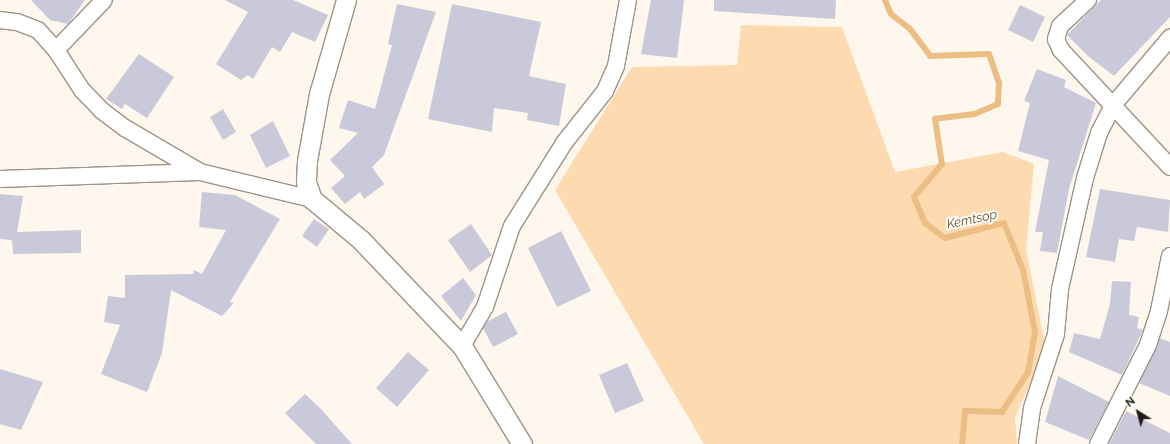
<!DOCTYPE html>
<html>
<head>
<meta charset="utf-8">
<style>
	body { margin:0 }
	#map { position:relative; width:1170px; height:444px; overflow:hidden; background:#fef7ee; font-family:Raleway,sans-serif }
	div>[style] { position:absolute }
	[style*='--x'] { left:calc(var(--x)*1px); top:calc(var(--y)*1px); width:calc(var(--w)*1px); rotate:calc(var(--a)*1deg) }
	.green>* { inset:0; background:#fddab0 }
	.stream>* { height:6px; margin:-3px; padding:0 3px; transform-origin:3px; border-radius:3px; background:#edbe84 }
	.building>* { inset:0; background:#cac9da }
	.roads { filter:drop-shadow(1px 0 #9f9386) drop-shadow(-1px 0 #9f9386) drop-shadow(0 1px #9f9386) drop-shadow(0 -1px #9f9386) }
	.minor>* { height:16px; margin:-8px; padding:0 8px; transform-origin:8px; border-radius:8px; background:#fff }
	.tertiary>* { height:19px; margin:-9.5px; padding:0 9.5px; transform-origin:9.5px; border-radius:9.5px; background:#fff }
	span { translate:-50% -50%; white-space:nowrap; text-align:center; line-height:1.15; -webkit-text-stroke:3.5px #fff; paint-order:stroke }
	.water-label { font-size:13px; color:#6d4d21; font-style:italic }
	.north { position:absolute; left:1118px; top:392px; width:40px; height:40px; -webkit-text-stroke:3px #fff; paint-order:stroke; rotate:323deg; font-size:11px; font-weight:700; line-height:16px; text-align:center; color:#1e1a15 }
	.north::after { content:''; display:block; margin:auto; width:14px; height:18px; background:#1e1a15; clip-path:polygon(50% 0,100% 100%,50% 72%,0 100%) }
</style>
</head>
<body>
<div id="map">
	<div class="green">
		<i style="clip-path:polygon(741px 25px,842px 27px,895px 172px,1003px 152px,1034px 164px,1026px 249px,1046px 349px,1015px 417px,1017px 444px,704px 444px,555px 190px,632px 67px,737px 65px)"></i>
	</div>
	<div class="stream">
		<i style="--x:885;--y:0;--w:15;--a:67"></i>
		<i style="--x:891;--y:14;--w:24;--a:38"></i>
		<i style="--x:910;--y:29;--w:34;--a:53"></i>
		<i style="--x:930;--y:56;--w:59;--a:-1.9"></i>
		<i style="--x:989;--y:54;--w:31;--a:71"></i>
		<i style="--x:999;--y:83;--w:21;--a:93"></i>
		<i style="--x:998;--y:104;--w:26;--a:157"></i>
		<i style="--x:974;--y:114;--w:39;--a:173"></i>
		<i style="--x:935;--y:119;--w:46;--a:81.2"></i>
		<i style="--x:942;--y:164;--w:43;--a:130.3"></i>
		<i style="--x:914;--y:197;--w:28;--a:67"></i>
		<i style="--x:925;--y:223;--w:25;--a:37"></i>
		<i style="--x:945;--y:238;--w:61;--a:-14.3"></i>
		<i style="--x:1004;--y:223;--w:51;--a:68"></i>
		<i style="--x:1023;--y:270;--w:63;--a:79"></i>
		<i style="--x:1035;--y:332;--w:41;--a:99.9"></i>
		<i style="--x:1028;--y:372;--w:48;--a:123"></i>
		<i style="--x:1002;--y:412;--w:37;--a:-178"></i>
		<i style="--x:965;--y:411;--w:33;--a:95"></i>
	</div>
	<div class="building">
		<i style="clip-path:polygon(31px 0,85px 0,68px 24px,50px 20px)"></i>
		<i style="clip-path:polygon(225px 0,293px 0,328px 15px,315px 42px,292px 32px,280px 52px,272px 47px,253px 79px,248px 75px,241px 80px,216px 64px,248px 12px)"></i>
		<i style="clip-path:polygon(651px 0,684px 0,677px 58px,641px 54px)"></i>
		<i style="clip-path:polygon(714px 0,836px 0,835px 19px,714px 11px)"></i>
		<i style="clip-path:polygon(1101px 0,1170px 0,1170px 17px,1114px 76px,1088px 56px,1067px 35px)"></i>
		<i style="clip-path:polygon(397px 4px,436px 12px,384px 155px,372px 167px,384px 184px,364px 199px,360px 192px,345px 204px,331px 188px,345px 176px,330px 160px,358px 133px,339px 128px,348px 100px,375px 109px,392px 45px,388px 44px)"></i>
		<i style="clip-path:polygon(452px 4px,541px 22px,529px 76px,566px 84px,559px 126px,527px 120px,528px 113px,494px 108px,492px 132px,428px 119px)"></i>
		<i style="clip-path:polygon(1020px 5px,1045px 17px,1033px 42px,1008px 30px)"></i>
		<i style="clip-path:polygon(139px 54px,174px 77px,147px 118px,125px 104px,122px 109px,106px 99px)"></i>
		<i style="clip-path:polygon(1037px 69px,1066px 80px,1064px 87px,1096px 103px,1069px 189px,1057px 253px,1040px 251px,1043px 232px,1035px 232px,1049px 160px,1018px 151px,1030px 103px,1024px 101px)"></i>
		<i style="clip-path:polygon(223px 109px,236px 132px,223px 140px,210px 117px)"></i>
		<i style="clip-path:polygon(273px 121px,290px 156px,266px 168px,250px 135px)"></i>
		<i style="clip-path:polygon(1100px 189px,1170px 200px,1168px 232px,1137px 227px,1134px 241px,1119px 239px,1115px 262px,1086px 257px)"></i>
		<i style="clip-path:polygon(202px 192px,235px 195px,280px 219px,230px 302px,234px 303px,222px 316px,171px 290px,162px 353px,147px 392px,101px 374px,120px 325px,104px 322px,108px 296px,125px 298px,125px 275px,193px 274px,194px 270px,202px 274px,226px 230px,199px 227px)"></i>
		<i style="clip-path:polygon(0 194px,23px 196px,17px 232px,81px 230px,81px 253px,13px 254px,12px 240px,0 239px)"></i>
		<i style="clip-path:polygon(314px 219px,329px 229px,317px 247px,302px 236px)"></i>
		<i style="clip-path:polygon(471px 224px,492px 255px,470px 272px,448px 240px)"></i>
		<i style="clip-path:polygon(561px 231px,591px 291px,557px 307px,528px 248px)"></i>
		<i style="clip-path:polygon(463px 278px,476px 295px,461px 321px,441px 296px)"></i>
		<i style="clip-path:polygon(1112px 281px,1131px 282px,1129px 315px,1139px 317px,1137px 328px,1143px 330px,1122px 375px,1069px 352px,1074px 333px,1100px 339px,1110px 304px)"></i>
		<i style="clip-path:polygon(506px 312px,518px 334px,493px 347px,483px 328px,488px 321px)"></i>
		<i style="clip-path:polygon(1160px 338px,1170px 342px,1170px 396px,1139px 383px)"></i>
		<i style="clip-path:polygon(408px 352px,429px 370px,397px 407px,376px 388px)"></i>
		<i style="clip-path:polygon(627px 363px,644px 401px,615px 413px,599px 375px)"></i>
		<i style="clip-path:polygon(0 369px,43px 382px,21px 430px,0 424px)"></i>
		<i style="clip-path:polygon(1058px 376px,1109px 402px,1089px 440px,1045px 422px)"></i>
		<i style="clip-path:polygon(305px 394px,320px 408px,352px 444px,316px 444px,285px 413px)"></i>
		<i style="clip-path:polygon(1126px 411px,1170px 433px,1170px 444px,1109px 444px)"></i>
	</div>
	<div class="roads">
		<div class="minor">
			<i style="--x:1088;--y:0;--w:38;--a:137"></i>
			<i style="--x:1060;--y:26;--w:14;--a:107"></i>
			<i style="--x:1056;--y:39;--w:12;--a:66"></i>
			<i style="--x:1061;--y:50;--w:160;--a:47"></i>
			<i style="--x:0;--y:20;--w:17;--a:7"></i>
			<i style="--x:17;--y:22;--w:22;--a:21"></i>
			<i style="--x:38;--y:30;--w:27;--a:48"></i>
			<i style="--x:56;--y:50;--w:48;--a:57"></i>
			<i style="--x:82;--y:90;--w:28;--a:46"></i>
			<i style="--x:101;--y:110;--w:30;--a:37"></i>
			<i style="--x:125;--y:128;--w:87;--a:30.4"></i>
			<i style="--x:56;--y:50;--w:69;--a:-46.2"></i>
			<i style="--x:0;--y:179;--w:200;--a:-2"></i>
			<i style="--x:200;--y:172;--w:115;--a:13.6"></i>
			<i style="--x:462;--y:346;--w:45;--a:-59.5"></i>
			<i style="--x:485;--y:307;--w:85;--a:-71.6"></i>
			<i style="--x:512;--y:226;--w:98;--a:-57.9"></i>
			<i style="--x:564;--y:143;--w:66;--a:-51.7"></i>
			<i style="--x:605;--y:91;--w:27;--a:-66"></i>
			<i style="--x:616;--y:66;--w:67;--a:-79.7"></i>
			<i style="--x:1027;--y:444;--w:36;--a:-82"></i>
			<i style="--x:1032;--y:408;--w:78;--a:-72"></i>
			<i style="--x:1056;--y:334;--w:45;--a:-84.9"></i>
			<i style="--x:1060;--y:289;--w:114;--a:-77.3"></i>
			<i style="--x:1085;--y:178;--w:47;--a:-72.7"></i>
			<i style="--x:1099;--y:133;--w:33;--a:-63"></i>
			<i style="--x:1114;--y:104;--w:87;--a:-49.7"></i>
			<i style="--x:1098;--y:444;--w:111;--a:-63.2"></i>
			<i style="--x:1148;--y:345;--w:36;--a:-72"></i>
			<i style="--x:1159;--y:311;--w:56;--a:-78.7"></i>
		</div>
		<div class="tertiary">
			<i style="--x:346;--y:0;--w:98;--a:106"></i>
			<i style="--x:319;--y:94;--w:68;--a:100.2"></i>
			<i style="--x:307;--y:161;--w:21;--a:93"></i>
			<i style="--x:306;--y:182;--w:18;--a:71"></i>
			<i style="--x:312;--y:199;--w:64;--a:39.9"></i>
			<i style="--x:361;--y:240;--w:146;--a:46.4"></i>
			<i style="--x:462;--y:346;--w:115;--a:58.5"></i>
		</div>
	</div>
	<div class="water-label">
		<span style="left:972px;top:220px;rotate:-12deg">Kemtsop</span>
	</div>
	<div class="north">N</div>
</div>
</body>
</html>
